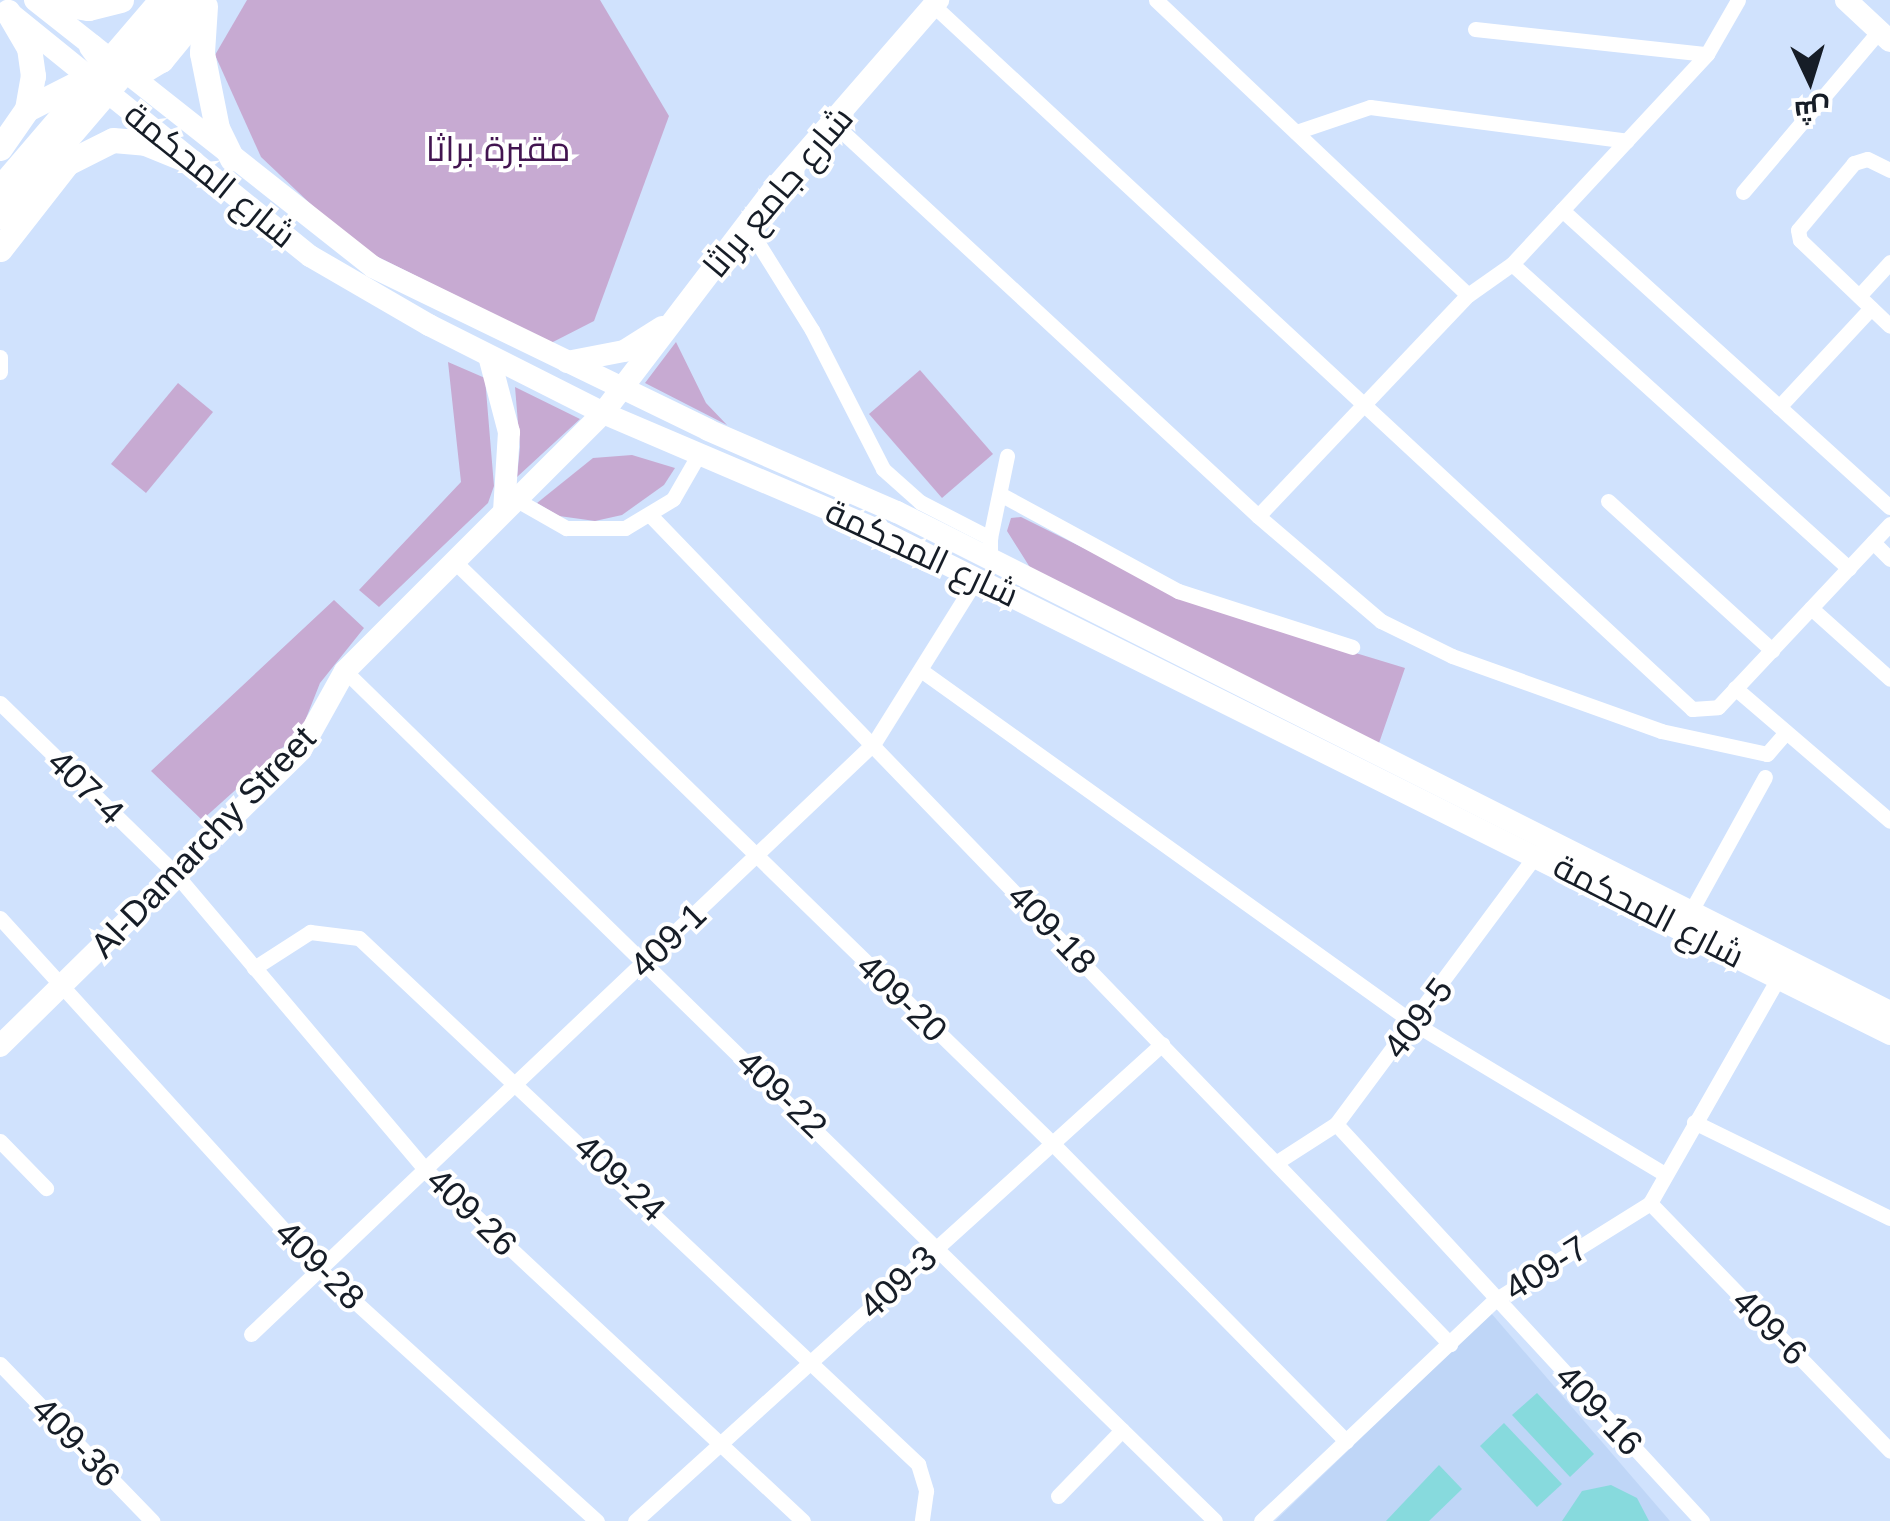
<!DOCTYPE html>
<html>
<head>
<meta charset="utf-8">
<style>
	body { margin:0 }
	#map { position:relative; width:1890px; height:1521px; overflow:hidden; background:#d0e2fd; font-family:Helvetica,Cairo,sans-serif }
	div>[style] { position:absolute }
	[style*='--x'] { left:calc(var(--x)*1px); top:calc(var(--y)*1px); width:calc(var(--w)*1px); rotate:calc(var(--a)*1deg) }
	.built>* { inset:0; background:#bfd6f7 }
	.green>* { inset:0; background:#c7aad2 }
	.water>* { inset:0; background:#87dadd }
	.street>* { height:15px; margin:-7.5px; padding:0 7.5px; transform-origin:7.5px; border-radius:7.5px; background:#fff }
	.secondary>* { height:22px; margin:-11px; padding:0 11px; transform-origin:11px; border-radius:11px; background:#fff }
	.primary>* { height:25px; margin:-12.5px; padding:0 12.5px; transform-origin:12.5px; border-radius:12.5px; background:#fff }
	span { translate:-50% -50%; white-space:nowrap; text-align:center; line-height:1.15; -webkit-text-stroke:8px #fff; paint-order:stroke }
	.park-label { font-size:35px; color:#421450 }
	.street-label { font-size:35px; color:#161d27 }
	.north { position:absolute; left:1760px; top:30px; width:100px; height:100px; -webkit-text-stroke:8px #fff; paint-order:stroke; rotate:176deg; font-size:28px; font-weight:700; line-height:40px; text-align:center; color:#161d27 }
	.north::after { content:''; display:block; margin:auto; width:35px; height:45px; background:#161d27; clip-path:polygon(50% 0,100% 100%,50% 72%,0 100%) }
</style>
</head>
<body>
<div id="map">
	<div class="built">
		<i style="clip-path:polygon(1491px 1313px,1670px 1521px,1275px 1521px)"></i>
	</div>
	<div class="green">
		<i style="clip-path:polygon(247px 0,600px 0,669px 116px,594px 321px,551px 343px,354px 245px,261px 157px,215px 55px)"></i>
		<i style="clip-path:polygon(676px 342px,706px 403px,727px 425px,645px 383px)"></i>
		<i style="clip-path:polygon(448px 362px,485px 378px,494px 486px,488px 503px,379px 607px,359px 590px,461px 482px)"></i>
		<i style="clip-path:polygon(920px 370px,993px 454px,942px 498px,869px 414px)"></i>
		<i style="clip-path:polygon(178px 383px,213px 412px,146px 493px,111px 464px)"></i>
		<i style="clip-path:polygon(515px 387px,580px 419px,517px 477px,520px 447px)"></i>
		<i style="clip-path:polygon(632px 455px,675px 468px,664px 485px,622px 515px,595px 521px,559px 516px,537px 503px,593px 458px)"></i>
		<i style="clip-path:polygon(1021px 517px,1198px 605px,1405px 668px,1378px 746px,1036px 577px,1007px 531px,1011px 518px)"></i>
		<i style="clip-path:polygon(334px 600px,364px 628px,320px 683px,301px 731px,202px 820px,151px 771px)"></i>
	</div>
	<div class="water">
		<i style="clip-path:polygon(1537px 1393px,1594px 1454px,1570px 1477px,1512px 1415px)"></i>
		<i style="clip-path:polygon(1504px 1423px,1562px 1484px,1537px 1507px,1480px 1446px)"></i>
		<i style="clip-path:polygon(1439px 1465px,1462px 1489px,1429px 1521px,1386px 1521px)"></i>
		<i style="clip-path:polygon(1611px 1485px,1637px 1498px,1649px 1521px,1562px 1521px,1582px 1491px)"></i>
	</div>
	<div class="street">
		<i style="--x:1156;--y:0;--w:429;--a:43.4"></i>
		<i style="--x:934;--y:6;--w:1034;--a:42.84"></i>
		<i style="--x:1692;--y:709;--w:26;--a:-4"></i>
		<i style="--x:1718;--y:707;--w:251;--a:-46.8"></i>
		<i style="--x:1475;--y:29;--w:233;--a:6.2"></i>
		<i style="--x:834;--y:124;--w:577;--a:42.75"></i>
		<i style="--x:1258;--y:516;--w:162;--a:40.5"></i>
		<i style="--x:1381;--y:621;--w:79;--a:26.2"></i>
		<i style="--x:1452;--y:656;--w:222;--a:19.7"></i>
		<i style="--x:1661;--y:731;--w:108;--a:12.2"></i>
		<i style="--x:1767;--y:754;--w:29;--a:-49"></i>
		<i style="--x:1296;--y:132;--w:78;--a:-18.7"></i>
		<i style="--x:1370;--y:107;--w:259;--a:7.5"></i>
		<i style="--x:1890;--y:170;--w:25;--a:-154"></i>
		<i style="--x:1867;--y:159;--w:14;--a:163"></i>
		<i style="--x:1854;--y:163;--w:87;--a:129.9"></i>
		<i style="--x:1798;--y:230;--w:10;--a:79"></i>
		<i style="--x:1800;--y:240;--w:124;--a:43.7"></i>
		<i style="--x:1743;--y:192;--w:211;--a:-49.8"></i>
		<i style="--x:1562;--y:210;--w:442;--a:42.2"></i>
		<i style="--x:746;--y:224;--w:125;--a:58.1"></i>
		<i style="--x:812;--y:330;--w:156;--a:62.9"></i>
		<i style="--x:883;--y:469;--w:50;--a:41.7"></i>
		<i style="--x:920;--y:502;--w:79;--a:27.2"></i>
		<i style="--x:990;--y:538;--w:23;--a:90"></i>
		<i style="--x:1512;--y:264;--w:454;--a:42.1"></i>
		<i style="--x:1859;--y:296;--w:46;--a:-47.6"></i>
		<i style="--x:0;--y:357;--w:15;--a:90"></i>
		<i style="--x:1779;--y:407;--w:135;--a:-47.1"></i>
		<i style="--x:1000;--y:494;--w:203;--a:28.6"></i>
		<i style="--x:1178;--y:591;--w:183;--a:17.8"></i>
		<i style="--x:515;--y:499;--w:59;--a:29.6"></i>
		<i style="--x:566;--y:528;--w:59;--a:0"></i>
		<i style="--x:625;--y:528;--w:56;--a:-31.1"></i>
		<i style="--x:673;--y:499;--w:54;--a:-60.1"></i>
		<i style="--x:1608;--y:501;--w:222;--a:42.3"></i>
		<i style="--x:651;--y:516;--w:1151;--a:46.02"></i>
		<i style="--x:1258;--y:516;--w:305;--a:-46.5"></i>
		<i style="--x:1468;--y:295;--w:54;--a:-35.2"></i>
		<i style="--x:1512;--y:264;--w:287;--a:-47.1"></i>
		<i style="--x:1707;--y:54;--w:62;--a:-60.1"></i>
		<i style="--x:990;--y:538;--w:84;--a:-78.3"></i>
		<i style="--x:1873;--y:542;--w:24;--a:45"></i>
		<i style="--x:453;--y:560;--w:836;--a:44.22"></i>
		<i style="--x:1052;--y:1143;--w:419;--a:45.4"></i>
		<i style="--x:1811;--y:608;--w:106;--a:41.9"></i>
		<i style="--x:345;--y:671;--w:1216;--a:44.33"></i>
		<i style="--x:922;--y:671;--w:606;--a:35.6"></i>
		<i style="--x:1415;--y:1024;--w:292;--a:31"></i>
		<i style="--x:1735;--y:688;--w:204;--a:40.6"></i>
		<i style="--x:0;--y:703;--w:241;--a:44.2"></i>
		<i style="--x:173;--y:871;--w:392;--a:49.8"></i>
		<i style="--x:426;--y:1170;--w:515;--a:42.95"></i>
		<i style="--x:1691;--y:911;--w:153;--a:-61.1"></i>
		<i style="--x:0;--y:918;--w:476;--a:47.7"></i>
		<i style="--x:320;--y:1270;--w:374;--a:42.2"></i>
		<i style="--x:254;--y:968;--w:67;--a:-32.7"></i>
		<i style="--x:310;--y:932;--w:49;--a:7"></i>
		<i style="--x:359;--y:938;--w:768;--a:43.26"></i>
		<i style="--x:918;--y:1464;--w:28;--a:73"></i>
		<i style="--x:926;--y:1491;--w:30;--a:98"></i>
		<i style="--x:1694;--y:1122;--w:218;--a:26.1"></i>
		<i style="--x:1336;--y:1124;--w:540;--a:47.33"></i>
		<i style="--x:0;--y:1141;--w:66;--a:45.6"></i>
		<i style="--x:1277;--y:1162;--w:70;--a:-32.8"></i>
		<i style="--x:1336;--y:1124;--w:337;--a:-53.4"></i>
		<i style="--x:1650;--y:1203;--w:345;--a:45.9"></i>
		<i style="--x:251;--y:1334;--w:859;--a:-43.49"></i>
		<i style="--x:874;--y:743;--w:195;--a:-58"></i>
		<i style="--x:0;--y:1364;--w:219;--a:45.9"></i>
		<i style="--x:1058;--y:1496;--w:92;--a:-45.9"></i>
		<i style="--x:635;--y:1521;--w:711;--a:-42.15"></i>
		<i style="--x:1261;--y:1521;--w:322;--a:-43.4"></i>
		<i style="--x:1495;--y:1300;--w:183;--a:-32"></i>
		<i style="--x:1650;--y:1203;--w:260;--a:-60.3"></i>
	</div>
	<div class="secondary">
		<i style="--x:35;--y:0;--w:431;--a:38.3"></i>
		<i style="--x:373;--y:267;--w:373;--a:25.9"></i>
		<i style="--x:708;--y:430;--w:206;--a:23.5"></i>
		<i style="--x:897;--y:512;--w:1112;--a:26.73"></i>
		<i style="--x:1846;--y:0;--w:60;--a:43"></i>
		<i style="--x:11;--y:14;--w:385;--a:39"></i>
		<i style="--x:310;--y:256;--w:138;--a:30.1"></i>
		<i style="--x:429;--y:325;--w:195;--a:26.8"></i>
		<i style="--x:603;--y:413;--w:306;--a:23.1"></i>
		<i style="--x:884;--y:533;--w:1124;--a:26.47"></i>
		<i style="--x:489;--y:356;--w:79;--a:75.3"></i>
		<i style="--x:509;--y:432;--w:79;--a:93.6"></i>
		<i style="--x:567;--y:362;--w:58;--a:-10.9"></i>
		<i style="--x:624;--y:351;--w:45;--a:-32.3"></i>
		<i style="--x:0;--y:1046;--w:422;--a:-44.5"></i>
		<i style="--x:301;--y:750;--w:90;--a:-60.9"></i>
		<i style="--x:345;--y:671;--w:365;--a:-45"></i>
		<i style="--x:603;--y:413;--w:280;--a:-52.7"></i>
		<i style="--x:773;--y:190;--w:252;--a:-49"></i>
	</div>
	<div class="primary">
		<i style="--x:39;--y:0;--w:50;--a:9.3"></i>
		<i style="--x:88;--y:8;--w:34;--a:-14"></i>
		<i style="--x:205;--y:6;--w:47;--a:93.7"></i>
		<i style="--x:202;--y:53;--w:76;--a:78.7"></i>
		<i style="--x:217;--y:128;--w:34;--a:64"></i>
		<i style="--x:91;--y:46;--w:17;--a:54"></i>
		<i style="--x:139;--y:73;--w:26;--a:-31"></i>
		<i style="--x:161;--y:60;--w:65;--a:-50.6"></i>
		<i style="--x:27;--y:109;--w:62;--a:-27"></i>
		<i style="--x:0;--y:148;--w:47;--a:-55.3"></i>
		<i style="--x:27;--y:109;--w:34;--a:-80"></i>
		<i style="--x:33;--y:76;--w:28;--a:-98"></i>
		<i style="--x:29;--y:48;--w:42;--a:-120.3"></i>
		<i style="--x:67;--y:163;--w:51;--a:-26.6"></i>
		<i style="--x:113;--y:140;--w:32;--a:5"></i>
		<i style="--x:145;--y:143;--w:51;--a:22"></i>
		<i style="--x:0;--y:188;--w:248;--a:-49.4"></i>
		<i style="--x:0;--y:216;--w:284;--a:-49.4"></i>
		<i style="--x:0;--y:249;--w:110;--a:-52"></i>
	</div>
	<div class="park-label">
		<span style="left:498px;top:149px">مقبرة براثا</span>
	</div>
	<div class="street-label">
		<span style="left:210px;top:175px;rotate:39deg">شارع المحكمة</span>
		<span style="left:778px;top:192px;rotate:-50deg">شارع جامع براثا</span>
		<span style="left:922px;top:553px;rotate:25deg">شارع المحكمة</span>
		<span style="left:86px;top:787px;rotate:44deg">407-4</span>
		<span style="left:203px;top:842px;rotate:-46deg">Al-Damarchy Street</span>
		<span style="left:1649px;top:911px;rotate:27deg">شارع المحكمة</span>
		<span style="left:1052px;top:929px;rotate:46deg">409-18</span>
		<span style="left:668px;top:940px;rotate:-44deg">409-1</span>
		<span style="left:902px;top:998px;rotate:44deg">409-20</span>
		<span style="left:1418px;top:1018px;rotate:-53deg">409-5</span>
		<span style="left:782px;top:1094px;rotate:44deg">409-22</span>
		<span style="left:620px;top:1178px;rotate:43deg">409-24</span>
		<span style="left:472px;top:1212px;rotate:44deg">409-26</span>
		<span style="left:320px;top:1265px;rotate:45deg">409-28</span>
		<span style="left:1546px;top:1268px;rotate:-32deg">409-7</span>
		<span style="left:898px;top:1282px;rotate:-42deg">409-3</span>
		<span style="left:1770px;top:1327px;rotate:46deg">409-6</span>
		<span style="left:1599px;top:1410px;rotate:47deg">409-16</span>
		<span style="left:76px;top:1442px;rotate:46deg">409-36</span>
	</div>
	<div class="north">ش</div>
</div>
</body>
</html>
